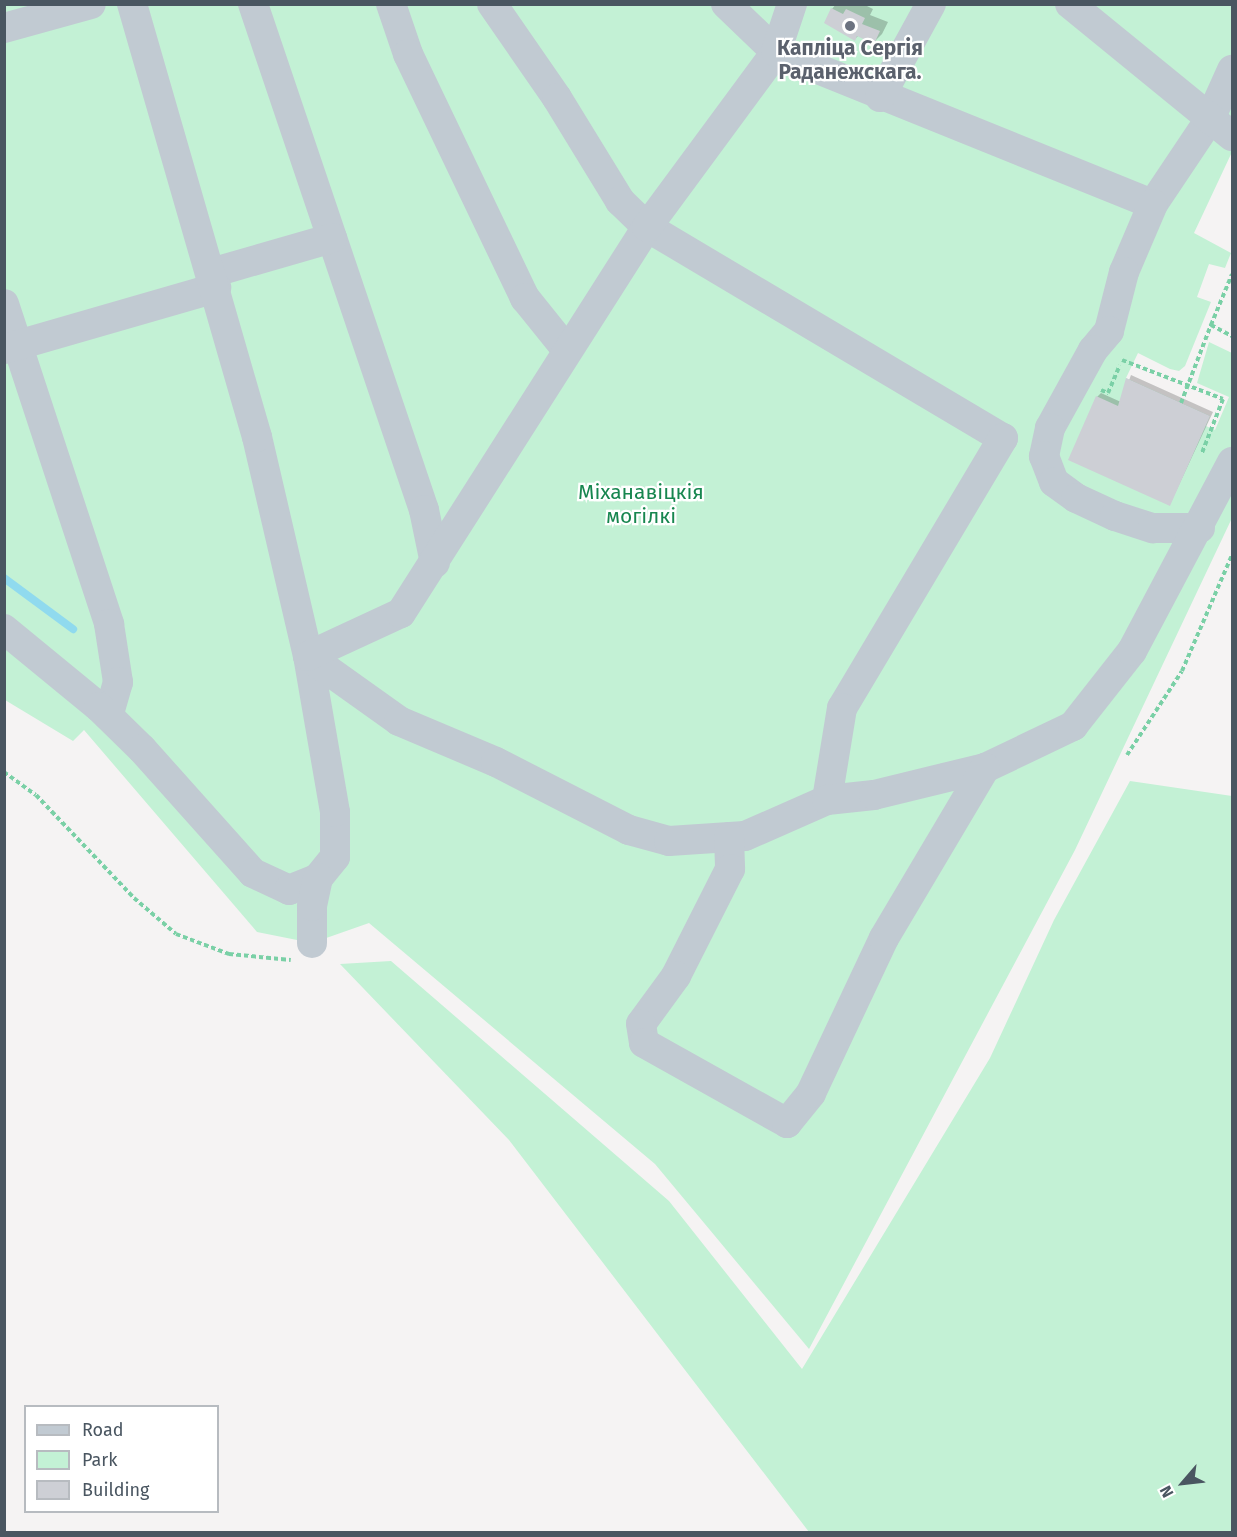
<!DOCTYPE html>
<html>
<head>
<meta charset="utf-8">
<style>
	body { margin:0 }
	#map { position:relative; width:1237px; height:1537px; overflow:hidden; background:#f5f3f3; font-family:"Fira Sans",sans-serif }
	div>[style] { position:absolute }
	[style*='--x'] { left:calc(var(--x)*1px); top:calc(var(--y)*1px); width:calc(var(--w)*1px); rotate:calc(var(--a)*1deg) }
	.green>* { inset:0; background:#c3f1d5 }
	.shadow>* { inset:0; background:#0003 }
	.stream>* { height:8px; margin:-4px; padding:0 4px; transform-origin:4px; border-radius:4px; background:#90daee }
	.building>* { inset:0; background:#cdcfd5 }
	.path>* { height:4px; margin-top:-2px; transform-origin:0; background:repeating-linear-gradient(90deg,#7ad0a6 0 4.5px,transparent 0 7.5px) }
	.minor>* { height:30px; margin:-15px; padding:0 15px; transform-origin:15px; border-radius:15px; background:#c1cad2 }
	.dots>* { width:16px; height:16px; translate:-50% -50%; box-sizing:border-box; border:3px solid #fff; border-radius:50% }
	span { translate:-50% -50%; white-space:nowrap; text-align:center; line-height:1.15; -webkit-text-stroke:4.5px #fff; paint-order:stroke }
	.worship-label { font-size:21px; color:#5b616d; font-weight:700 }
	.park-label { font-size:21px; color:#17864f }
	.frame { position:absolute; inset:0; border:6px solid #4a5661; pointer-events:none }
	.legend { position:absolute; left:24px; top:1405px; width:195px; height:108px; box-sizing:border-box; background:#fff; border:2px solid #b7bbc0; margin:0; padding:8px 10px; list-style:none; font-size:18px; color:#4a5661 }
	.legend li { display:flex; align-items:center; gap:12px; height:30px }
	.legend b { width:30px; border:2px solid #b7bbc0 }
	.north { position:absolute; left:1153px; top:1453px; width:60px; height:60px; -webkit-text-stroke:4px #fff; paint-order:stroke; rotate:242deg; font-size:16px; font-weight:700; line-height:24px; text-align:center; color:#4a5661 }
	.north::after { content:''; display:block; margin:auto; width:21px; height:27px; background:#4a5661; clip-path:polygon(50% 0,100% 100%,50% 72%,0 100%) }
</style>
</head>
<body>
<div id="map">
	<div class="green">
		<i style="clip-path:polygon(4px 5px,1232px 5px,1232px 152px,1194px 233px,1231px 253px,1225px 268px,1209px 264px,1197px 297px,1211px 302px,1185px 366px,1179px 371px,1170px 369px,1138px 353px,1126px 378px,1210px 416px,1206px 426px,1215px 430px,1229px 397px,1197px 383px,1209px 342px,1232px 353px,1232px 518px,1075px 850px,809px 1349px,655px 1164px,369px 923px,312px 943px,257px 932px,84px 730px,73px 741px,5px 700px)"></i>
		<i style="clip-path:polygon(1130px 781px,1232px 796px,1232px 1532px,809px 1532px,509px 1140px,340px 964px,391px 961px,669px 1201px,802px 1369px,990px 1058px,1054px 920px)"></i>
	</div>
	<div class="shadow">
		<i style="clip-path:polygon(836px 4px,863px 4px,873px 9px,870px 15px,888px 22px,882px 34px,874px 42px,859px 35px,855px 39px,832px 9px)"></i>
		<i style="clip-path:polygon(1131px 375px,1213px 412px,1170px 504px,1097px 397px,1101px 393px,1121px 402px)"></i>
	</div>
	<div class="stream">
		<i style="--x:4;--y:578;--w:86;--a:36.5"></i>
	</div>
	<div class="building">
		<i style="clip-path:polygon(831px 8px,843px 14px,846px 9px,865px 18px,862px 24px,880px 31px,874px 44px,857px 36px,855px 41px,824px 23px)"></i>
		<i style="clip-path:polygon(1126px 378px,1210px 416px,1170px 506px,1068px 460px,1096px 396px,1118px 406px)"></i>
	</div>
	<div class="path">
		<i style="--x:1211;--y:325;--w:55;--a:-67.6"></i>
		<i style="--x:1122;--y:360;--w:108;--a:21.1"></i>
		<i style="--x:1223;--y:399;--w:58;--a:111.3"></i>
		<i style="--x:1101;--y:390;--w:8;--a:23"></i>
		<i style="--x:1108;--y:393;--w:30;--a:-67"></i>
		<i style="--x:1181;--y:403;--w:84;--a:-69"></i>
		<i style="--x:1211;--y:325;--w:24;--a:28"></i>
		<i style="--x:1127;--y:755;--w:100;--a:-56.8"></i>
		<i style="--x:1182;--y:671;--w:126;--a:-66.7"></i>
		<i style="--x:4;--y:772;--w:39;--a:36"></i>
		<i style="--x:36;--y:795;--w:142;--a:46.4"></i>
		<i style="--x:134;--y:898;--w:55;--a:40.6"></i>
		<i style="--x:176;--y:934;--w:57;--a:20.7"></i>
		<i style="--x:229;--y:954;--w:62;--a:5.5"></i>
	</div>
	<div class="minor">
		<i style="--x:253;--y:4;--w:534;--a:71.33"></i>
		<i style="--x:424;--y:510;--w:54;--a:78.3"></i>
		<i style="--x:391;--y:4;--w:53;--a:71.2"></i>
		<i style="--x:408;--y:54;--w:271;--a:64.4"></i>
		<i style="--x:525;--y:298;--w:65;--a:51.2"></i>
		<i style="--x:492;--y:4;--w:114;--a:55.3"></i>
		<i style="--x:557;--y:98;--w:121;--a:58.5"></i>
		<i style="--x:620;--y:201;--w:37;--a:44"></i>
		<i style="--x:647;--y:227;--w:414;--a:30.7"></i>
		<i style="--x:1003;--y:438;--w:314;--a:120.8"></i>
		<i style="--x:842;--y:708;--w:93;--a:99.3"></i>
		<i style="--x:726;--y:4;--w:69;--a:43.8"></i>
		<i style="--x:776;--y:52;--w:406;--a:22"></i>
		<i style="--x:1153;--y:204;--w:102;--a:-56.2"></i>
		<i style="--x:1210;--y:119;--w:54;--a:-65.8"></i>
		<i style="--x:1070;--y:4;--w:209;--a:39.2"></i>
		<i style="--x:4;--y:28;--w:90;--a:-15.4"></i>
		<i style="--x:880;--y:97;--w:106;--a:-61.3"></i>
		<i style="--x:1153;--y:204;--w:74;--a:113.1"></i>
		<i style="--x:1124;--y:272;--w:61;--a:104.3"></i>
		<i style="--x:1109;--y:331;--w:25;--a:130"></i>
		<i style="--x:1093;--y:350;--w:89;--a:118.9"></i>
		<i style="--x:1050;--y:428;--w:29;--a:102"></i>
		<i style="--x:1044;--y:456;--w:28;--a:69"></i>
		<i style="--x:1054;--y:482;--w:27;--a:36"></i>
		<i style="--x:1076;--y:498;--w:43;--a:24.8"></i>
		<i style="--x:1115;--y:516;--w:40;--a:18"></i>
		<i style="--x:1153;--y:528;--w:47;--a:0"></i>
		<i style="--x:211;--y:273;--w:126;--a:-16.1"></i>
		<i style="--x:4;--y:304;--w:337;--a:71.8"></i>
		<i style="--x:109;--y:624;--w:59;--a:81.2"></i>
		<i style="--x:118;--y:682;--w:35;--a:106"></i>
		<i style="--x:4;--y:349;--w:221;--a:-16.1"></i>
		<i style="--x:4;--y:629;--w:123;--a:39.4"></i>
		<i style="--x:99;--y:707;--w:60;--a:44.3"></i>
		<i style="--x:142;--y:749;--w:166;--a:48.2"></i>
		<i style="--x:253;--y:873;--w:40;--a:25"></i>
		<i style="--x:289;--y:890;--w:31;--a:-22"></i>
		<i style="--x:318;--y:878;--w:27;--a:-51"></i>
		<i style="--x:335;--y:857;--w:45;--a:-90"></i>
		<i style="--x:335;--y:812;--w:158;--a:-99.8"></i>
		<i style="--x:308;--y:656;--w:225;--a:-103.1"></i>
		<i style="--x:257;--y:437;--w:451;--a:-106.1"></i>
		<i style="--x:308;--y:656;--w:112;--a:35.5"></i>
		<i style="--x:399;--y:721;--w:105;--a:22.9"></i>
		<i style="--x:496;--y:762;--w:149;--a:27.1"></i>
		<i style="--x:629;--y:830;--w:41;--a:15.4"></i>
		<i style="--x:669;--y:841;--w:76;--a:-3.8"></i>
		<i style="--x:745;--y:836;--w:90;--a:-23.7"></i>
		<i style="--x:827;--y:800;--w:47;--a:-6.1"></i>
		<i style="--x:874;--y:795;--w:114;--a:-13.7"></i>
		<i style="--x:985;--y:768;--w:98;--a:-25.5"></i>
		<i style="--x:1073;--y:726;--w:95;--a:-51.8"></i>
		<i style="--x:1132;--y:651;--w:214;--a:-62.1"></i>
		<i style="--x:308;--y:656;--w:102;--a:-24.8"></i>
		<i style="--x:401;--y:613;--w:458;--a:-57.5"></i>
		<i style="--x:647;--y:227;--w:217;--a:-53.6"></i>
		<i style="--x:776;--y:52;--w:51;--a:-71.6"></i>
		<i style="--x:729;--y:837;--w:32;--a:88"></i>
		<i style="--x:730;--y:869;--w:120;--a:116.8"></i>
		<i style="--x:676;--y:976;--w:59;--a:126.1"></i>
		<i style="--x:641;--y:1024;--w:19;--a:81"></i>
		<i style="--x:644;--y:1043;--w:164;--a:29.2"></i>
		<i style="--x:787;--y:1123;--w:38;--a:-51"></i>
		<i style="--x:811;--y:1093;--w:171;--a:-64.8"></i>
		<i style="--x:884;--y:938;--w:198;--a:-59.3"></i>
		<i style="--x:312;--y:943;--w:37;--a:-90"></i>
		<i style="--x:312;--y:906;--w:29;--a:-78"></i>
	</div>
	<div class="dots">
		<i style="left:850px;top:26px;background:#6b7280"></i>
	</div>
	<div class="worship-label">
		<span style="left:850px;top:60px">Капліца Сергія<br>Раданежскага.</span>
	</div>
	<div class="park-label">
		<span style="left:641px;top:504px">Міханавіцкія<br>могілкі</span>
	</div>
	<div class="frame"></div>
	<ul class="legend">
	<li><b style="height:8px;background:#c1cad2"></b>Road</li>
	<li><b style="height:16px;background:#c3f1d5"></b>Park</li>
	<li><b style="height:16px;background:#cdcfd5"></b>Building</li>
	</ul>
	<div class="north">N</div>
</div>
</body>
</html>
